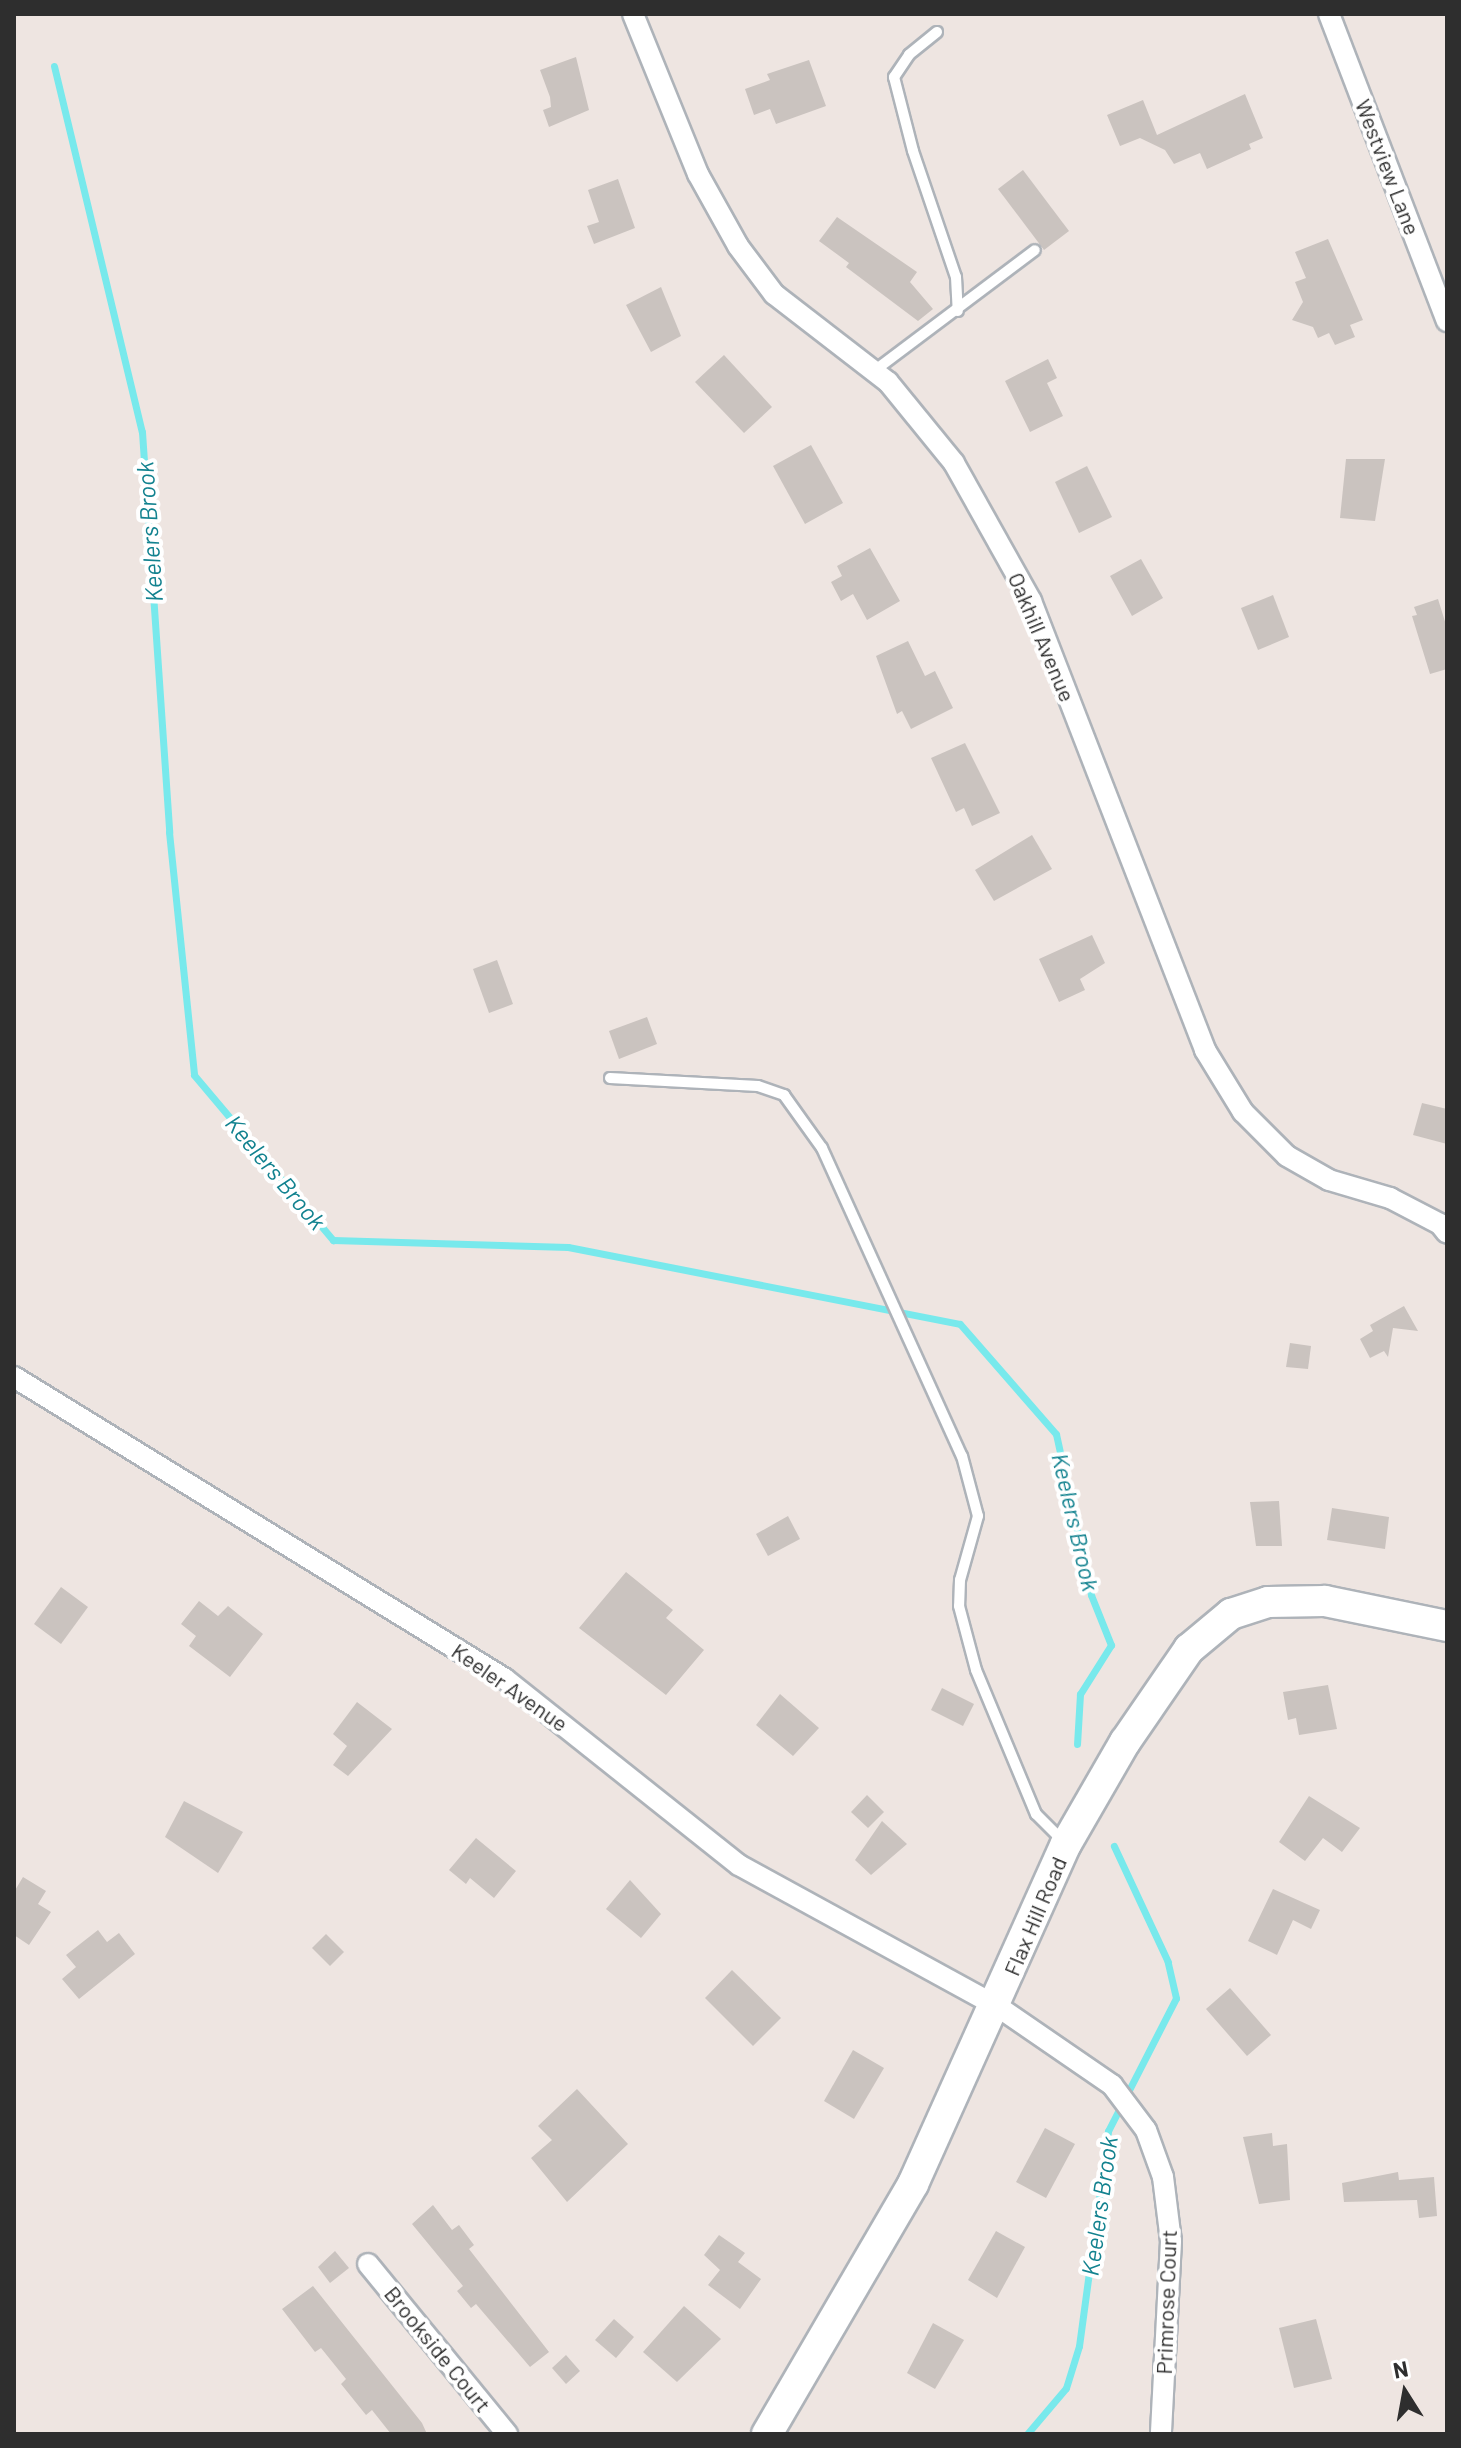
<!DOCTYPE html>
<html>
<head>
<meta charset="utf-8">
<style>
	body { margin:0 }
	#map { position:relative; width:1461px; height:2448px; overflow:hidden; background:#eee5e1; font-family:Barlow,sans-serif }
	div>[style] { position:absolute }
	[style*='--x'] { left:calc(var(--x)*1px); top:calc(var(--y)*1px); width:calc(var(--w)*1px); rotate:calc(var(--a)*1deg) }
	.stream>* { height:7px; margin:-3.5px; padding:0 3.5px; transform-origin:3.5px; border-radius:3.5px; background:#78e9ec }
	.building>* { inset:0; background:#cac3bf }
	.roads { filter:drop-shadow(2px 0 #aeb3b9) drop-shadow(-2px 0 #aeb3b9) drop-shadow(0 2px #aeb3b9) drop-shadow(0 -2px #aeb3b9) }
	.lane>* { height:10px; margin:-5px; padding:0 5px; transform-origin:5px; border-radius:5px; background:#fff }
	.street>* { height:20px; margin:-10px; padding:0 10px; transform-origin:10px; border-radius:10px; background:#fff }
	.secondary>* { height:30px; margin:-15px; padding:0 15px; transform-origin:15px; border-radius:15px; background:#fff }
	span { translate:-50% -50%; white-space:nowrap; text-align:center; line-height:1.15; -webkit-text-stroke:8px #fff; paint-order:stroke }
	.street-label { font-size:22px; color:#2e2e2e }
	.water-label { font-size:24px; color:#12828f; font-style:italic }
	.frame { position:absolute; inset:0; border:16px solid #2e2e2e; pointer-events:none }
	.north { position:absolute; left:1365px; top:2352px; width:80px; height:80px; -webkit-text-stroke:6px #fff; paint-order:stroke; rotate:349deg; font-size:22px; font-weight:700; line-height:32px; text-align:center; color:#2e2e2e }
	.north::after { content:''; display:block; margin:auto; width:28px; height:36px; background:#2e2e2e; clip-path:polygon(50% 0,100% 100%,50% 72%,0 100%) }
</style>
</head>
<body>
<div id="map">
	<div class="stream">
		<i style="--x:54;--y:66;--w:376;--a:76.5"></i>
		<i style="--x:142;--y:432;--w:401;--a:86.1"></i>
		<i style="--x:169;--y:832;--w:244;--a:84.1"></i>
		<i style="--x:194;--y:1075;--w:216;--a:49.9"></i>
		<i style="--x:333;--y:1240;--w:235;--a:1.7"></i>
		<i style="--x:568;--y:1247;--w:399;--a:11.1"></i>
		<i style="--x:960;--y:1324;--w:146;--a:48.9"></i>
		<i style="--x:1056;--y:1434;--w:165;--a:77.7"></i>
		<i style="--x:1091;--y:1595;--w:54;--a:68.2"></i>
		<i style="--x:1111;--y:1645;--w:58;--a:122.3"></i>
		<i style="--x:1080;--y:1694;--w:50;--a:93.4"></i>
		<i style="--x:1027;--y:2434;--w:60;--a:-49.7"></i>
		<i style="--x:1066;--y:2388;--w:44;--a:-72.8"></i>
		<i style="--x:1079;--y:2346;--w:217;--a:-82.3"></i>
		<i style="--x:1108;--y:2131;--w:149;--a:-62.9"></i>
		<i style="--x:1176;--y:1998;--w:37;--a:-103"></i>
		<i style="--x:1168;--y:1962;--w:128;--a:-115"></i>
	</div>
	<div class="building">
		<i style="clip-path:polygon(576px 57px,589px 110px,549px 127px,543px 110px,551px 107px,550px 97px,540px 70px)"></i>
		<i style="clip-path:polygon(809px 60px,826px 106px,776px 124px,770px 109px,754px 115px,745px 89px,770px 80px,767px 74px)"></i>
		<i style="clip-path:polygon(1245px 94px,1263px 138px,1249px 144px,1251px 149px,1207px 169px,1200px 153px,1174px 164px,1165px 150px,1140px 138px,1120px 146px,1107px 115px,1143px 100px,1157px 135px)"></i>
		<i style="clip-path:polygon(1023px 170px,1069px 231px,1044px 250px,998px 189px)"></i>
		<i style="clip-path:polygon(618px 179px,635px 228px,594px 244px,587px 226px,599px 222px,588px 190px)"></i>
		<i style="clip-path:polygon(837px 217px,917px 272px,910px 282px,933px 309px,918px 321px,846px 267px,849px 263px,819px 241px)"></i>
		<i style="clip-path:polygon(1328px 239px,1363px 320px,1350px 325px,1355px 337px,1335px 345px,1329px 333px,1318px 338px,1313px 327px,1292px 320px,1303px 302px,1295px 282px,1306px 278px,1295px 252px)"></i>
		<i style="clip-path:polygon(661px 287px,681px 336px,651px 352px,626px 305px)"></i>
		<i style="clip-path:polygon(724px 355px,772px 407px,744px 433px,695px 382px)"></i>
		<i style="clip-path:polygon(1048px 359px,1057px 378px,1047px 383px,1063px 416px,1030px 432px,1005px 381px)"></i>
		<i style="clip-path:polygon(811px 445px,843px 503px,805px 524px,773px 466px)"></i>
		<i style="clip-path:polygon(1346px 459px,1385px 459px,1375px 521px,1340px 518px)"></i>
		<i style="clip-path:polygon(1087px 466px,1112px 517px,1079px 533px,1055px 482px)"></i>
		<i style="clip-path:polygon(870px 548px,900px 601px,867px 620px,853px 594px,841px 601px,831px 582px,842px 576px,837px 566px)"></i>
		<i style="clip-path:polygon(1141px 559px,1163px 598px,1132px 616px,1110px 576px)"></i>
		<i style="clip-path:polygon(1273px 595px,1289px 637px,1258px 650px,1241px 608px)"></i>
		<i style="clip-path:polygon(1438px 599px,1447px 628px,1447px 669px,1430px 674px,1412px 616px,1417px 615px,1414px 607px)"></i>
		<i style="clip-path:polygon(908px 641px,925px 676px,935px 671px,953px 708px,911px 729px,902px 711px,897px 714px,876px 656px)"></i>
		<i style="clip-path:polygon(965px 743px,1000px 813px,972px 826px,964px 808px,956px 812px,931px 758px)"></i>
		<i style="clip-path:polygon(1032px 835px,1052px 869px,994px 901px,975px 870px)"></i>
		<i style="clip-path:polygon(1092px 935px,1105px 963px,1080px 979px,1085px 990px,1059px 1002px,1039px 959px)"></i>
		<i style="clip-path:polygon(497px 960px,513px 1004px,489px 1013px,473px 969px)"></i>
		<i style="clip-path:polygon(647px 1017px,657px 1044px,619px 1059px,609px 1031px)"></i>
		<i style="clip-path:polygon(1422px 1103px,1447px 1109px,1447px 1144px,1413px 1135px)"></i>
		<i style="clip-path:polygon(1404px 1306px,1418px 1331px,1393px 1328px,1388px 1357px,1384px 1351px,1370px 1358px,1360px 1339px,1373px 1331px,1370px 1325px)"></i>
		<i style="clip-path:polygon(1290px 1343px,1311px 1346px,1308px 1369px,1286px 1367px)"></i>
		<i style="clip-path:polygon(1279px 1501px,1282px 1546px,1256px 1546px,1250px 1502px)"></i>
		<i style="clip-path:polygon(1332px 1508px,1389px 1517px,1385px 1549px,1327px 1540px)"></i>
		<i style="clip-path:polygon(788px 1516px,800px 1539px,768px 1556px,756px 1534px)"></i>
		<i style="clip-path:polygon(626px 1572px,673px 1610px,666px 1618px,704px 1650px,666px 1695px,579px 1628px)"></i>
		<i style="clip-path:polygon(61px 1587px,88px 1607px,61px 1644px,34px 1624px)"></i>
		<i style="clip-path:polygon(199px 1601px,218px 1616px,228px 1606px,263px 1634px,230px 1677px,189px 1646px,196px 1636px,181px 1624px)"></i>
		<i style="clip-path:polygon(1328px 1685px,1337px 1729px,1299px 1735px,1296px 1718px,1288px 1720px,1283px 1692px)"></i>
		<i style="clip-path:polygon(942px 1688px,974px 1704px,963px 1726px,931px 1710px)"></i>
		<i style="clip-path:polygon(780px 1694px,819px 1728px,793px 1756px,756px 1725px)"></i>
		<i style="clip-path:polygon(357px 1702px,392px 1729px,348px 1776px,333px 1765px,347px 1746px,333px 1734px)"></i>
		<i style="clip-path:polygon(867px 1795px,884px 1812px,868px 1828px,851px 1812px)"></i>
		<i style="clip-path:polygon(1309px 1796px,1360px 1828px,1342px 1852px,1323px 1838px,1305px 1861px,1279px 1842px)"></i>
		<i style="clip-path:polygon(184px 1801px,243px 1832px,218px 1873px,165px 1837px)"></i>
		<i style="clip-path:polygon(882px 1821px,907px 1844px,871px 1875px,855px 1860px)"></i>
		<i style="clip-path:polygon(476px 1838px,516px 1871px,494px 1898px,470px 1878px,466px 1884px,449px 1870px)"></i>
		<i style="clip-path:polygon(23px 1877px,46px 1891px,38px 1904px,51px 1912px,29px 1945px,14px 1935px,14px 1892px)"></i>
		<i style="clip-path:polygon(630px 1880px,661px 1914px,641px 1938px,606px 1909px)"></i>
		<i style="clip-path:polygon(1273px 1889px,1320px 1910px,1311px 1929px,1293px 1920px,1277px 1955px,1248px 1941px)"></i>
		<i style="clip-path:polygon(98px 1930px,107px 1942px,119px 1933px,135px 1954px,79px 1999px,62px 1979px,76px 1967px,66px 1955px)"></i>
		<i style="clip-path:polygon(326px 1934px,344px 1952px,330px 1966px,312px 1948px)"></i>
		<i style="clip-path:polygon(732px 1970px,781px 2018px,753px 2046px,705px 1998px)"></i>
		<i style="clip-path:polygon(1230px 1988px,1271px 2035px,1247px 2056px,1206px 2009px)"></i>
		<i style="clip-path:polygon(853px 2050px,884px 2068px,854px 2119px,824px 2101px)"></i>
		<i style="clip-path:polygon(577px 2089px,628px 2144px,567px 2202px,531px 2158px,552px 2140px,538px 2126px)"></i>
		<i style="clip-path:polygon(1045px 2128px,1075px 2144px,1046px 2198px,1016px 2182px)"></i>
		<i style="clip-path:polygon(1272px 2133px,1273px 2146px,1287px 2144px,1290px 2200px,1259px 2204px,1243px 2137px)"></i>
		<i style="clip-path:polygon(1398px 2172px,1399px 2180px,1434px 2177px,1437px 2216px,1419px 2218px,1417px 2200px,1344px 2202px,1342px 2183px)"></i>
		<i style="clip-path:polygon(433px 2205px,452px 2230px,459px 2225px,474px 2245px,469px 2249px,549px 2352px,530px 2367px,476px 2304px,471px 2308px,457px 2291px,463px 2286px,412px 2224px)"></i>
		<i style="clip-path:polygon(996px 2231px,1025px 2247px,997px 2298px,968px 2280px)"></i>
		<i style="clip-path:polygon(719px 2235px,745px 2253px,738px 2262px,761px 2279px,740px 2309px,708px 2285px,720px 2270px,704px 2255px)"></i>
		<i style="clip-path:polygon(335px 2251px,349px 2268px,330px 2283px,318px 2267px)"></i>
		<i style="clip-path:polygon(313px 2286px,422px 2423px,427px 2434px,391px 2434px,372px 2410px,366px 2415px,341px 2384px,346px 2379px,321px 2348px,315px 2352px,282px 2309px)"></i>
		<i style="clip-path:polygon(684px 2306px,721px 2339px,677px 2382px,643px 2352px)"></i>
		<i style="clip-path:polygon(614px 2319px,634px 2337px,616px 2358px,595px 2340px)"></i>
		<i style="clip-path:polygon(1316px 2319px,1332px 2379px,1294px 2388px,1279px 2328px)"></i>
		<i style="clip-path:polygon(933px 2323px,964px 2340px,935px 2389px,907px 2373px)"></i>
		<i style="clip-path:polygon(566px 2355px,580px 2371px,566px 2384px,552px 2368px)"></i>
	</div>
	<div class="roads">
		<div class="lane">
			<i style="--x:937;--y:32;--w:36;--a:141"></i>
			<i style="--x:909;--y:55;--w:27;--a:124"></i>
			<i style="--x:894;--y:77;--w:76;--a:75.6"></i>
			<i style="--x:913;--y:151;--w:133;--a:71.2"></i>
			<i style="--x:956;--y:277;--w:34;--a:87"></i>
			<i style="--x:874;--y:371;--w:201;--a:-36.9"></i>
			<i style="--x:610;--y:1078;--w:148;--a:3.1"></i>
			<i style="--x:758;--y:1086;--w:28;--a:19"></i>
			<i style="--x:784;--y:1095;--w:65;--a:54.4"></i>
			<i style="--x:822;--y:1148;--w:338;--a:65.6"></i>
			<i style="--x:962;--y:1456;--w:62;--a:75.1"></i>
			<i style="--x:978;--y:1516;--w:66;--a:105.7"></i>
			<i style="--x:960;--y:1580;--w:26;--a:92"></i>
			<i style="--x:959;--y:1606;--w:66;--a:75.1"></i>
			<i style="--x:976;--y:1670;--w:156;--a:67.4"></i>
			<i style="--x:1036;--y:1814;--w:40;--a:45"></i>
		</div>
		<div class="street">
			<i style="--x:633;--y:14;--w:173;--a:67.9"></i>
			<i style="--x:698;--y:174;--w:82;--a:60.9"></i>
			<i style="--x:738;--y:246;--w:60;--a:53.1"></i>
			<i style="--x:774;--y:294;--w:144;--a:37.7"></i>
			<i style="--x:888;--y:382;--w:104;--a:50.8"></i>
			<i style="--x:954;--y:463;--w:158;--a:60.8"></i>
			<i style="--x:1031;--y:601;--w:482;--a:68.8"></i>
			<i style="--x:1205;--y:1050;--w:73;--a:58.5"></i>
			<i style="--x:1243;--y:1112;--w:62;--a:45"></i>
			<i style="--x:1287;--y:1156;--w:48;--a:29.7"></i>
			<i style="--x:1329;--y:1180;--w:64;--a:16.4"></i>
			<i style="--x:1390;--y:1198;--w:56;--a:27.5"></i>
			<i style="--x:1440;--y:1224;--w:11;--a:52"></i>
			<i style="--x:1329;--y:14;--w:329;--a:69"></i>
			<i style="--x:14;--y:1377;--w:576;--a:31.59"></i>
			<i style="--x:505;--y:1679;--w:299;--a:38.5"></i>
			<i style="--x:739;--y:1865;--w:294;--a:28.7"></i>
			<i style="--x:997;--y:2006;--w:140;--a:34.5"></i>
			<i style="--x:1112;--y:2085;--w:56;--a:52.9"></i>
			<i style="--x:1146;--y:2130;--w:50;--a:70.1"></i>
			<i style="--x:1163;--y:2177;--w:64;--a:82.9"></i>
			<i style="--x:1171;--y:2241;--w:193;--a:93"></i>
			<i style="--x:368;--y:2264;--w:220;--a:50.7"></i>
		</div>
		<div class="secondary">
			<i style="--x:767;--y:2434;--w:290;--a:-59.7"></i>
			<i style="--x:913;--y:2184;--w:373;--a:-65.8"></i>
			<i style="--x:1066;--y:1844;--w:118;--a:-60"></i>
			<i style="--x:1125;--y:1742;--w:113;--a:-55.5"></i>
			<i style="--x:1189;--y:1649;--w:55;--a:-39.8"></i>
			<i style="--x:1231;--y:1614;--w:39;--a:-18"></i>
			<i style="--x:1268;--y:1602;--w:57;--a:-1"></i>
			<i style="--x:1325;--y:1601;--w:125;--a:11.6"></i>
		</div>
	</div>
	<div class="street-label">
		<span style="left:1388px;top:167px;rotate:69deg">Westview Lane</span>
		<span style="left:1042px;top:637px;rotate:67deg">Oakhill Avenue</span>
		<span style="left:510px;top:1687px;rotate:35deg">Keeler Avenue</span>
		<span style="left:1035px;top:1916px;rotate:-67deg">Flax Hill Road</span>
		<span style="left:1166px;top:2302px;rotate:-88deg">Primrose Court</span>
		<span style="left:438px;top:2349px;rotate:51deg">Brookside Court</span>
	</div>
	<div class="water-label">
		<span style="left:149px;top:532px;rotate:-94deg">Keelers Brook</span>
		<span style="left:276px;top:1172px;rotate:50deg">Keelers Brook</span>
		<span style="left:1076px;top:1522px;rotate:77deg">Keelers Brook</span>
		<span style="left:1099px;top:2206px;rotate:-82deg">Keelers Brook</span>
	</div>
	<div class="frame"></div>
	<div class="north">N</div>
</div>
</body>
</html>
